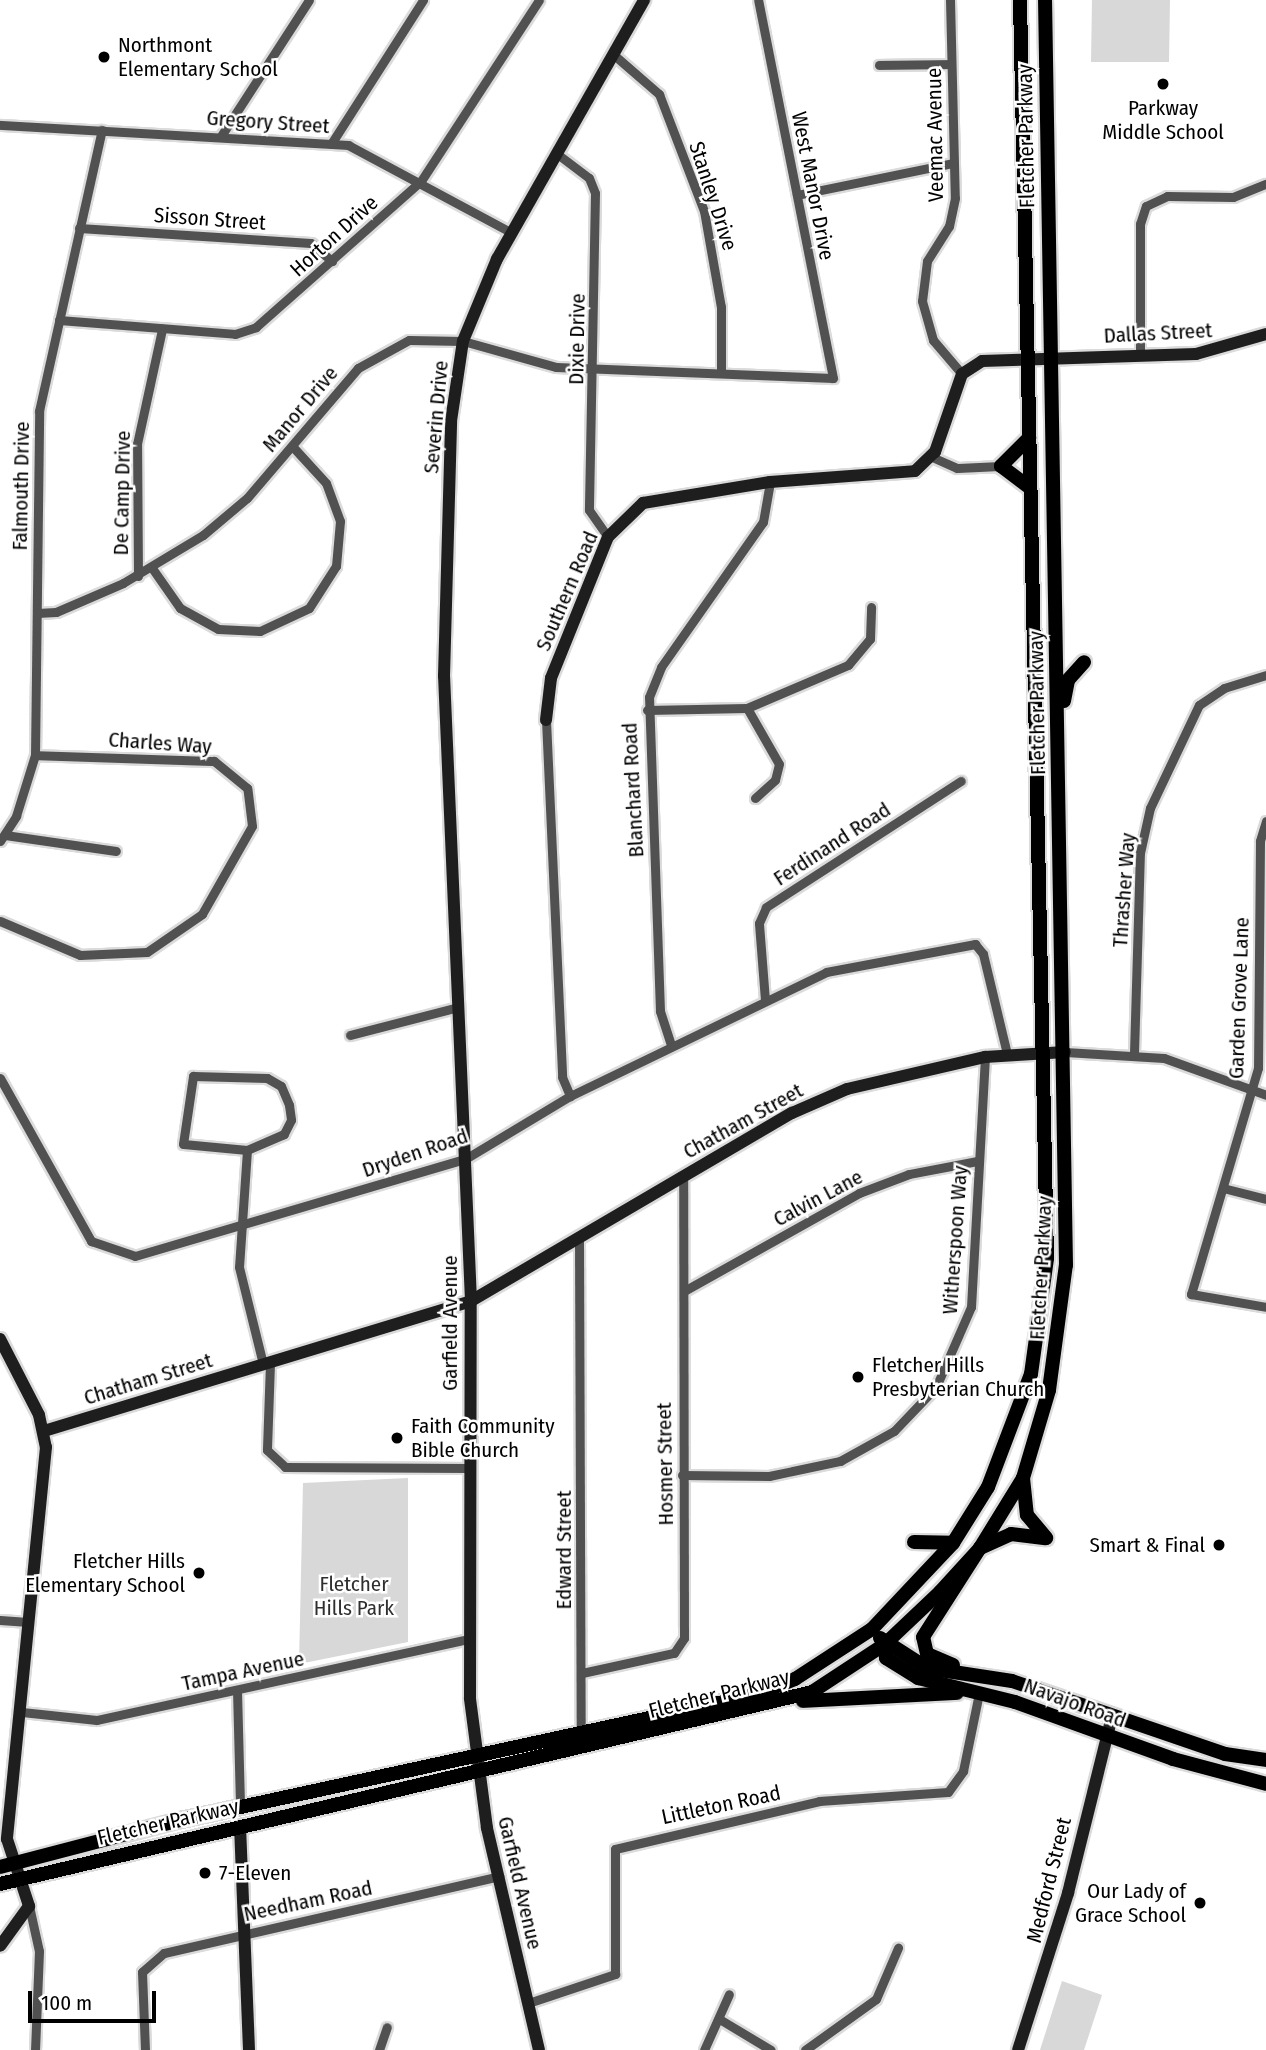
<!DOCTYPE html>
<html>
<head>
<meta charset="utf-8">
<style>
	body { margin:0 }
	#map { position:relative; width:1266px; height:2050px; overflow:hidden; background:#fff; font-family:"Fira Sans Condensed",sans-serif }
	div>[style] { position:absolute }
	[style*='--x'] { left:calc(var(--x)*1px); top:calc(var(--y)*1px); width:calc(var(--w)*1px); rotate:calc(var(--a)*1deg) }
	.green>* { inset:0; background:#d8d8d8 }
	.roads { filter:drop-shadow(2px 0 #dbdbdb) drop-shadow(-2px 0 #dbdbdb) drop-shadow(0 2px #dbdbdb) drop-shadow(0 -2px #dbdbdb) }
	.street>* { height:9px; margin:-4.5px; padding:0 4.5px; transform-origin:4.5px; border-radius:4.5px; background:#515151 }
	.secondary>* { height:12px; margin:-6px; padding:0 6px; transform-origin:6px; border-radius:6px; background:#1e1e1e }
	.primary>* { height:14px; margin:-7px; padding:0 7px; transform-origin:7px; border-radius:7px; background:#000 }
	.dots>* { width:19px; height:19px; translate:-50% -50%; box-sizing:border-box; border:4px solid #fff; border-radius:50% }
	span { translate:-50% -50%; white-space:nowrap; text-align:center; line-height:1.15; -webkit-text-stroke:5px #fff; paint-order:stroke }
	.poi-label { font-size:21px; color:#000 }
	.left { translate:0 -50%; text-align:left }
	.right { translate:-100% -50%; text-align:right }
	.street-label { font-size:21px; color:#000 }
	.park-label { font-size:21px; color:#2f2f2f }
	.scale { position:absolute; left:28px; top:1991px; width:128px; height:32px; box-sizing:border-box; border:4px solid #000; border-top:0; padding-left:9px; font-size:21px; line-height:24px; white-space:nowrap; color:#000; -webkit-text-stroke:5px #fff; paint-order:stroke }
</style>
</head>
<body>
<div id="map">
	<div class="green">
		<i style="clip-path:polygon(1092px 0,1170px 0,1169px 62px,1091px 62px)"></i>
		<i style="clip-path:polygon(408px 1478px,408px 1642px,299px 1664px,303px 1483px)"></i>
		<i style="clip-path:polygon(1062px 1981px,1102px 1995px,1084px 2050px,1040px 2050px)"></i>
	</div>
	<div class="roads">
		<div class="street">
			<i style="--x:950;--y:0;--w:198;--a:88.6"></i>
			<i style="--x:955;--y:198;--w:29;--a:102"></i>
			<i style="--x:949;--y:226;--w:41;--a:122.2"></i>
			<i style="--x:927;--y:261;--w:40;--a:97.1"></i>
			<i style="--x:922;--y:301;--w:41;--a:74.2"></i>
			<i style="--x:933;--y:340;--w:45;--a:49.5"></i>
			<i style="--x:614;--y:55;--w:60;--a:40.9"></i>
			<i style="--x:659;--y:94;--w:125;--a:69"></i>
			<i style="--x:704;--y:211;--w:97;--a:80"></i>
			<i style="--x:721;--y:307;--w:65;--a:90"></i>
			<i style="--x:879;--y:65;--w:72;--a:-0.8"></i>
			<i style="--x:0;--y:125;--w:349;--a:3.3"></i>
			<i style="--x:348;--y:145;--w:186;--a:28.2"></i>
			<i style="--x:221;--y:136;--w:162;--a:-57.1"></i>
			<i style="--x:331;--y:144;--w:171;--a:-57.4"></i>
			<i style="--x:556;--y:153;--w:41;--a:37.1"></i>
			<i style="--x:589;--y:178;--w:16;--a:68"></i>
			<i style="--x:595;--y:193;--w:317;--a:91.1"></i>
			<i style="--x:589;--y:510;--w:33;--a:55"></i>
			<i style="--x:797;--y:195;--w:159;--a:-11.6"></i>
			<i style="--x:79;--y:228;--w:232;--a:3.7"></i>
			<i style="--x:311;--y:243;--w:28;--a:41"></i>
			<i style="--x:59;--y:320;--w:177;--a:4.5"></i>
			<i style="--x:235;--y:334;--w:22;--a:-18"></i>
			<i style="--x:256;--y:327;--w:220;--a:-41.5"></i>
			<i style="--x:421;--y:181;--w:216;--a:-56.9"></i>
			<i style="--x:1140;--y:355;--w:131;--a:-90"></i>
			<i style="--x:1140;--y:224;--w:19;--a:-72"></i>
			<i style="--x:1146;--y:206;--w:23;--a:-25"></i>
			<i style="--x:1167;--y:196;--w:66;--a:0.9"></i>
			<i style="--x:1233;--y:197;--w:35;--a:-22"></i>
			<i style="--x:932;--y:457;--w:27;--a:24"></i>
			<i style="--x:957;--y:468;--w:44;--a:-2.6"></i>
			<i style="--x:152;--y:568;--w:49;--a:55"></i>
			<i style="--x:180;--y:608;--w:43;--a:28.9"></i>
			<i style="--x:218;--y:629;--w:42;--a:2.7"></i>
			<i style="--x:260;--y:631;--w:54;--a:-25.1"></i>
			<i style="--x:309;--y:608;--w:50;--a:-57.3"></i>
			<i style="--x:336;--y:566;--w:45;--a:-84.9"></i>
			<i style="--x:340;--y:521;--w:40;--a:-110.2"></i>
			<i style="--x:326;--y:483;--w:49;--a:-132.5"></i>
			<i style="--x:138;--y:576;--w:132;--a:-90.4"></i>
			<i style="--x:137;--y:444;--w:118;--a:-77.7"></i>
			<i style="--x:37;--y:613;--w:19;--a:-3"></i>
			<i style="--x:56;--y:612;--w:73;--a:-23.4"></i>
			<i style="--x:123;--y:583;--w:93;--a:-31"></i>
			<i style="--x:203;--y:535;--w:57;--a:-40.1"></i>
			<i style="--x:247;--y:498;--w:171;--a:-49.5"></i>
			<i style="--x:358;--y:368;--w:58;--a:-28.8"></i>
			<i style="--x:409;--y:340;--w:54;--a:1.1"></i>
			<i style="--x:463;--y:341;--w:97;--a:15.6"></i>
			<i style="--x:556;--y:367;--w:277;--a:2.3"></i>
			<i style="--x:833;--y:378;--w:385;--a:-101.2"></i>
			<i style="--x:747;--y:708;--w:64;--a:60.3"></i>
			<i style="--x:779;--y:764;--w:16;--a:104"></i>
			<i style="--x:775;--y:780;--w:27;--a:138"></i>
			<i style="--x:647;--y:710;--w:100;--a:-1.1"></i>
			<i style="--x:747;--y:708;--w:110;--a:-23.1"></i>
			<i style="--x:848;--y:665;--w:34;--a:-50"></i>
			<i style="--x:870;--y:639;--w:32;--a:-88"></i>
			<i style="--x:546;--y:720;--w:357;--a:87.4"></i>
			<i style="--x:562;--y:1077;--w:21;--a:67"></i>
			<i style="--x:1266;--y:821;--w:21;--a:107"></i>
			<i style="--x:1260;--y:841;--w:227;--a:90.5"></i>
			<i style="--x:1258;--y:1068;--w:236;--a:106.5"></i>
			<i style="--x:1191;--y:1294;--w:76;--a:9.8"></i>
			<i style="--x:5;--y:835;--w:112;--a:8.2"></i>
			<i style="--x:0;--y:841;--w:30;--a:-57"></i>
			<i style="--x:16;--y:816;--w:64;--a:-72.7"></i>
			<i style="--x:35;--y:755;--w:344;--a:-89.3"></i>
			<i style="--x:39;--y:411;--w:288;--a:-77.4"></i>
			<i style="--x:0;--y:921;--w:87;--a:23"></i>
			<i style="--x:80;--y:955;--w:67;--a:-2.6"></i>
			<i style="--x:147;--y:952;--w:67;--a:-34.6"></i>
			<i style="--x:202;--y:914;--w:101;--a:-60.4"></i>
			<i style="--x:252;--y:826;--w:38;--a:-97"></i>
			<i style="--x:247;--y:788;--w:43;--a:-140.7"></i>
			<i style="--x:214;--y:761;--w:179;--a:-178.1"></i>
			<i style="--x:765;--y:1000;--w:77;--a:-94.5"></i>
			<i style="--x:759;--y:923;--w:17;--a:-66"></i>
			<i style="--x:766;--y:907;--w:232;--a:-32.9"></i>
			<i style="--x:350;--y:1035;--w:112;--a:-14.5"></i>
			<i style="--x:671;--y:1045;--w:36;--a:-108"></i>
			<i style="--x:660;--y:1011;--w:314;--a:-92"></i>
			<i style="--x:649;--y:697;--w:32;--a:-68"></i>
			<i style="--x:661;--y:667;--w:177;--a:-54.9"></i>
			<i style="--x:763;--y:522;--w:41;--a:-80.1"></i>
			<i style="--x:1065;--y:1052;--w:99;--a:3.5"></i>
			<i style="--x:1164;--y:1058;--w:109;--a:19.9"></i>
			<i style="--x:1134;--y:1053;--w:200;--a:-88.3"></i>
			<i style="--x:1140;--y:853;--w:46;--a:-77.5"></i>
			<i style="--x:1150;--y:808;--w:114;--a:-64.6"></i>
			<i style="--x:1199;--y:705;--w:30;--a:-34"></i>
			<i style="--x:1224;--y:688;--w:44;--a:-17.2"></i>
			<i style="--x:0;--y:1078;--w:187;--a:60.8"></i>
			<i style="--x:91;--y:1241;--w:46;--a:18.8"></i>
			<i style="--x:135;--y:1256;--w:344;--a:-16.4"></i>
			<i style="--x:465;--y:1159;--w:122;--a:-31"></i>
			<i style="--x:570;--y:1096;--w:284;--a:-25.8"></i>
			<i style="--x:826;--y:972;--w:152;--a:-10.6"></i>
			<i style="--x:975;--y:944;--w:13;--a:51"></i>
			<i style="--x:983;--y:954;--w:103;--a:76.5"></i>
			<i style="--x:247;--y:1150;--w:64;--a:-174.6"></i>
			<i style="--x:183;--y:1144;--w:69;--a:-81.6"></i>
			<i style="--x:193;--y:1076;--w:74;--a:1.5"></i>
			<i style="--x:267;--y:1078;--w:16;--a:30"></i>
			<i style="--x:281;--y:1086;--w:21;--a:67"></i>
			<i style="--x:289;--y:1105;--w:15;--a:82"></i>
			<i style="--x:291;--y:1120;--w:16;--a:117"></i>
			<i style="--x:284;--y:1134;--w:40;--a:156.6"></i>
			<i style="--x:247;--y:1150;--w:117;--a:93.9"></i>
			<i style="--x:239;--y:1267;--w:100;--a:76.1"></i>
			<i style="--x:1223;--y:1188;--w:44;--a:14.3"></i>
			<i style="--x:579;--y:1239;--w:495;--a:89.8"></i>
			<i style="--x:684;--y:1291;--w:201;--a:-29.2"></i>
			<i style="--x:859;--y:1193;--w:53;--a:-20.8"></i>
			<i style="--x:909;--y:1174;--w:69;--a:-10.8"></i>
			<i style="--x:270;--y:1363;--w:87;--a:92"></i>
			<i style="--x:267;--y:1450;--w:25;--a:43"></i>
			<i style="--x:285;--y:1467;--w:184;--a:0.3"></i>
			<i style="--x:682;--y:1475;--w:87;--a:0.7"></i>
			<i style="--x:769;--y:1476;--w:73;--a:-11.9"></i>
			<i style="--x:840;--y:1461;--w:62;--a:-29.1"></i>
			<i style="--x:894;--y:1431;--w:61;--a:-46.3"></i>
			<i style="--x:936;--y:1387;--w:87;--a:-66.4"></i>
			<i style="--x:971;--y:1307;--w:250;--a:-86.8"></i>
			<i style="--x:0;--y:1620;--w:28;--a:4"></i>
			<i style="--x:582;--y:1673;--w:94;--a:-12.3"></i>
			<i style="--x:674;--y:1653;--w:18;--a:-56"></i>
			<i style="--x:684;--y:1638;--w:462;--a:-90.1"></i>
			<i style="--x:237;--y:1690;--w:117;--a:88.5"></i>
			<i style="--x:22;--y:1712;--w:75;--a:6.1"></i>
			<i style="--x:97;--y:1720;--w:382;--a:-12.3"></i>
			<i style="--x:29;--y:1906;--w:46;--a:77.5"></i>
			<i style="--x:39;--y:1951;--w:99;--a:92.3"></i>
			<i style="--x:528;--y:2003;--w:92;--a:-18.4"></i>
			<i style="--x:615;--y:1974;--w:125;--a:-90"></i>
			<i style="--x:615;--y:1849;--w:210;--a:-13.2"></i>
			<i style="--x:819;--y:1801;--w:129;--a:-4"></i>
			<i style="--x:948;--y:1792;--w:26;--a:-54"></i>
			<i style="--x:963;--y:1771;--w:80;--a:-78.4"></i>
			<i style="--x:721;--y:2020;--w:58;--a:31"></i>
			<i style="--x:145;--y:2050;--w:78;--a:-92.2"></i>
			<i style="--x:142;--y:1972;--w:29;--a:-41"></i>
			<i style="--x:164;--y:1953;--w:344;--a:-12.9"></i>
			<i style="--x:379;--y:2050;--w:24;--a:-71"></i>
			<i style="--x:704;--y:2050;--w:61;--a:-65.9"></i>
			<i style="--x:805;--y:2050;--w:87;--a:-35.7"></i>
			<i style="--x:876;--y:1999;--w:56;--a:-66.7"></i>
		</div>
		<div class="secondary">
			<i style="--x:546;--y:720;--w:42;--a:-83.2"></i>
			<i style="--x:551;--y:678;--w:152;--a:-68"></i>
			<i style="--x:608;--y:537;--w:49;--a:-44.2"></i>
			<i style="--x:643;--y:503;--w:129;--a:-9.4"></i>
			<i style="--x:770;--y:482;--w:145;--a:-4.3"></i>
			<i style="--x:915;--y:471;--w:28;--a:-44"></i>
			<i style="--x:935;--y:452;--w:83;--a:-70.9"></i>
			<i style="--x:962;--y:374;--w:24;--a:-33"></i>
			<i style="--x:982;--y:361;--w:214;--a:-1.9"></i>
			<i style="--x:1196;--y:354;--w:73;--a:-15.9"></i>
			<i style="--x:0;--y:1339;--w:85;--a:62.8"></i>
			<i style="--x:39;--y:1415;--w:33;--a:78"></i>
			<i style="--x:46;--y:1447;--w:394;--a:95.7"></i>
			<i style="--x:7;--y:1839;--w:71;--a:71.8"></i>
			<i style="--x:29;--y:1906;--w:49;--a:125.9"></i>
			<i style="--x:44;--y:1431;--w:446;--a:-16.9"></i>
			<i style="--x:471;--y:1301;--w:372;--a:-30.4"></i>
			<i style="--x:792;--y:1113;--w:60;--a:-23.6"></i>
			<i style="--x:847;--y:1089;--w:142;--a:-13.1"></i>
			<i style="--x:985;--y:1057;--w:80;--a:-3.6"></i>
			<i style="--x:240;--y:1826;--w:224;--a:87.7"></i>
			<i style="--x:539;--y:2050;--w:228;--a:-103.2"></i>
			<i style="--x:487;--y:1828;--w:131;--a:-97.5"></i>
			<i style="--x:470;--y:1698;--w:397;--a:-89.9"></i>
			<i style="--x:471;--y:1301;--w:626;--a:-92.47"></i>
			<i style="--x:444;--y:676;--w:255;--a:-88.4"></i>
			<i style="--x:451;--y:421;--w:81;--a:-81.5"></i>
			<i style="--x:463;--y:341;--w:89;--a:-67.5"></i>
			<i style="--x:497;--y:259;--w:298;--a:-60.4"></i>
			<i style="--x:1018;--y:2050;--w:165;--a:-72.3"></i>
			<i style="--x:1068;--y:1893;--w:181;--a:-76"></i>
		</div>
		<div class="primary">
			<i style="--x:1001;--y:466;--w:40;--a:-45"></i>
			<i style="--x:1001;--y:466;--w:36;--a:37"></i>
			<i style="--x:1064;--y:701;--w:21;--a:-79"></i>
			<i style="--x:1068;--y:680;--w:24;--a:-48"></i>
			<i style="--x:1023;--y:1478;--w:37;--a:84"></i>
			<i style="--x:1027;--y:1515;--w:30;--a:50"></i>
			<i style="--x:914;--y:1542;--w:39;--a:1"></i>
			<i style="--x:880;--y:1638;--w:56;--a:32.6"></i>
			<i style="--x:927;--y:1668;--w:86;--a:8.7"></i>
			<i style="--x:1012;--y:1681;--w:225;--a:18.9"></i>
			<i style="--x:1225;--y:1754;--w:41;--a:8.3"></i>
			<i style="--x:885;--y:1644;--w:14;--a:86"></i>
			<i style="--x:886;--y:1658;--w:38;--a:32"></i>
			<i style="--x:918;--y:1678;--w:100;--a:13.9"></i>
			<i style="--x:1015;--y:1702;--w:168;--a:19.8"></i>
			<i style="--x:1173;--y:1759;--w:96;--a:15"></i>
			<i style="--x:953;--y:1665;--w:28;--a:-157"></i>
			<i style="--x:927;--y:1654;--w:17;--a:-103"></i>
			<i style="--x:923;--y:1637;--w:106;--a:-57.4"></i>
			<i style="--x:980;--y:1548;--w:34;--a:-24"></i>
			<i style="--x:1011;--y:1534;--w:35;--a:7"></i>
			<i style="--x:803;--y:1701;--w:154;--a:-3"></i>
			<i style="--x:0;--y:1867;--w:187;--a:-14.6"></i>
			<i style="--x:181;--y:1820;--w:587;--a:-12.29"></i>
			<i style="--x:755;--y:1695;--w:43;--a:-21.8"></i>
			<i style="--x:795;--y:1679;--w:92;--a:-33"></i>
			<i style="--x:872;--y:1629;--w:118;--a:-46.7"></i>
			<i style="--x:953;--y:1543;--w:66;--a:-58"></i>
			<i style="--x:988;--y:1487;--w:121;--a:-69.2"></i>
			<i style="--x:1031;--y:1374;--w:117;--a:-82.1"></i>
			<i style="--x:1047;--y:1258;--w:1258;--a:-91.23"></i>
			<i style="--x:0;--y:1884;--w:834;--a:-13.3"></i>
			<i style="--x:812;--y:1692;--w:87;--a:-33.3"></i>
			<i style="--x:885;--y:1644;--w:76;--a:-43.4"></i>
			<i style="--x:940;--y:1592;--w:59;--a:-47.7"></i>
			<i style="--x:980;--y:1548;--w:82;--a:-58.4"></i>
			<i style="--x:1023;--y:1478;--w:92;--a:-73.5"></i>
			<i style="--x:1049;--y:1390;--w:126;--a:-82.3"></i>
			<i style="--x:1066;--y:1265;--w:1265;--a:-90.95"></i>
		</div>
	</div>
	<div class="dots">
		<i style="left:104px;top:57px;background:#000"></i>
		<i style="left:1163px;top:84px;background:#000"></i>
		<i style="left:858px;top:1377px;background:#000"></i>
		<i style="left:397px;top:1438px;background:#000"></i>
		<i style="left:1219px;top:1545px;background:#000"></i>
		<i style="left:199px;top:1573px;background:#000"></i>
		<i style="left:205px;top:1873px;background:#000"></i>
		<i style="left:1200px;top:1903px;background:#000"></i>
	</div>
	<div class="poi-label">
		<span class="left" style="left:118px;top:57px">Northmont<br>Elementary School</span>
		<span style="left:1163px;top:120px">Parkway<br>Middle School</span>
		<span class="left" style="left:872px;top:1377px">Fletcher Hills<br>Presbyterian Church</span>
		<span class="left" style="left:411px;top:1438px">Faith Community<br>Bible Church</span>
		<span class="right" style="left:1205px;top:1545px">Smart &amp; Final</span>
		<span class="right" style="left:185px;top:1573px">Fletcher Hills<br>Elementary School</span>
		<span class="left" style="left:219px;top:1873px">7-Eleven</span>
		<span class="right" style="left:1186px;top:1903px">Our Lady of<br>Grace School</span>
	</div>
	<div class="street-label">
		<span style="left:268px;top:122px;rotate:4deg">Gregory Street</span>
		<span style="left:935px;top:135px;rotate:-91deg">Veemac Avenue</span>
		<span style="left:1026px;top:136px;rotate:-91deg">Fletcher Parkway</span>
		<span style="left:813px;top:186px;rotate:79deg">West Manor Drive</span>
		<span style="left:713px;top:196px;rotate:72deg">Stanley Drive</span>
		<span style="left:210px;top:219px;rotate:4deg">Sisson Street</span>
		<span style="left:334px;top:236px;rotate:-42deg">Horton Drive</span>
		<span style="left:1158px;top:333px;rotate:-3deg">Dallas Street</span>
		<span style="left:577px;top:339px;rotate:-89deg">Dixie Drive</span>
		<span style="left:300px;top:409px;rotate:-50deg">Manor Drive</span>
		<span style="left:436px;top:417px;rotate:-85deg">Severin Drive</span>
		<span style="left:21px;top:486px;rotate:-89deg">Falmouth Drive</span>
		<span style="left:122px;top:493px;rotate:-89deg">De Camp Drive</span>
		<span style="left:567px;top:591px;rotate:-67deg">Southern Road</span>
		<span style="left:1037px;top:703px;rotate:-91deg">Fletcher Parkway</span>
		<span style="left:160px;top:743px;rotate:4deg">Charles Way</span>
		<span style="left:633px;top:790px;rotate:-93deg">Blanchard Road</span>
		<span style="left:832px;top:844px;rotate:-33deg">Ferdinand Road</span>
		<span style="left:1124px;top:890px;rotate:-86deg">Thrasher Way</span>
		<span style="left:1239px;top:998px;rotate:-88deg">Garden Grove Lane</span>
		<span style="left:743px;top:1121px;rotate:-29deg">Chatham Street</span>
		<span style="left:415px;top:1153px;rotate:-19deg">Dryden Road</span>
		<span style="left:818px;top:1198px;rotate:-28deg">Calvin Lane</span>
		<span style="left:955px;top:1240px;rotate:-86deg">Witherspoon Way</span>
		<span style="left:1041px;top:1268px;rotate:-87deg">Fletcher Parkway</span>
		<span style="left:450px;top:1323px;rotate:-90deg">Garfield Avenue</span>
		<span style="left:148px;top:1379px;rotate:-17deg">Chatham Street</span>
		<span style="left:665px;top:1464px;rotate:-91deg">Hosmer Street</span>
		<span style="left:564px;top:1550px;rotate:-90deg">Edward Street</span>
		<span style="left:243px;top:1671px;rotate:-12deg">Tampa Avenue</span>
		<span style="left:719px;top:1694px;rotate:-14deg">Fletcher Parkway</span>
		<span style="left:1075px;top:1703px;rotate:20deg">Navajo Road</span>
		<span style="left:721px;top:1805px;rotate:-12deg">Littleton Road</span>
		<span style="left:168px;top:1822px;rotate:-13deg">Fletcher Parkway</span>
		<span style="left:1049px;top:1880px;rotate:-76deg">Medford Street</span>
		<span style="left:520px;top:1883px;rotate:77deg">Garfield Avenue</span>
		<span style="left:308px;top:1901px;rotate:-12deg">Needham Road</span>
	</div>
	<div class="park-label">
		<span style="left:354px;top:1596px">Fletcher<br>Hills Park</span>
	</div>
	<div class="scale">100 m</div>
</div>
</body>
</html>
